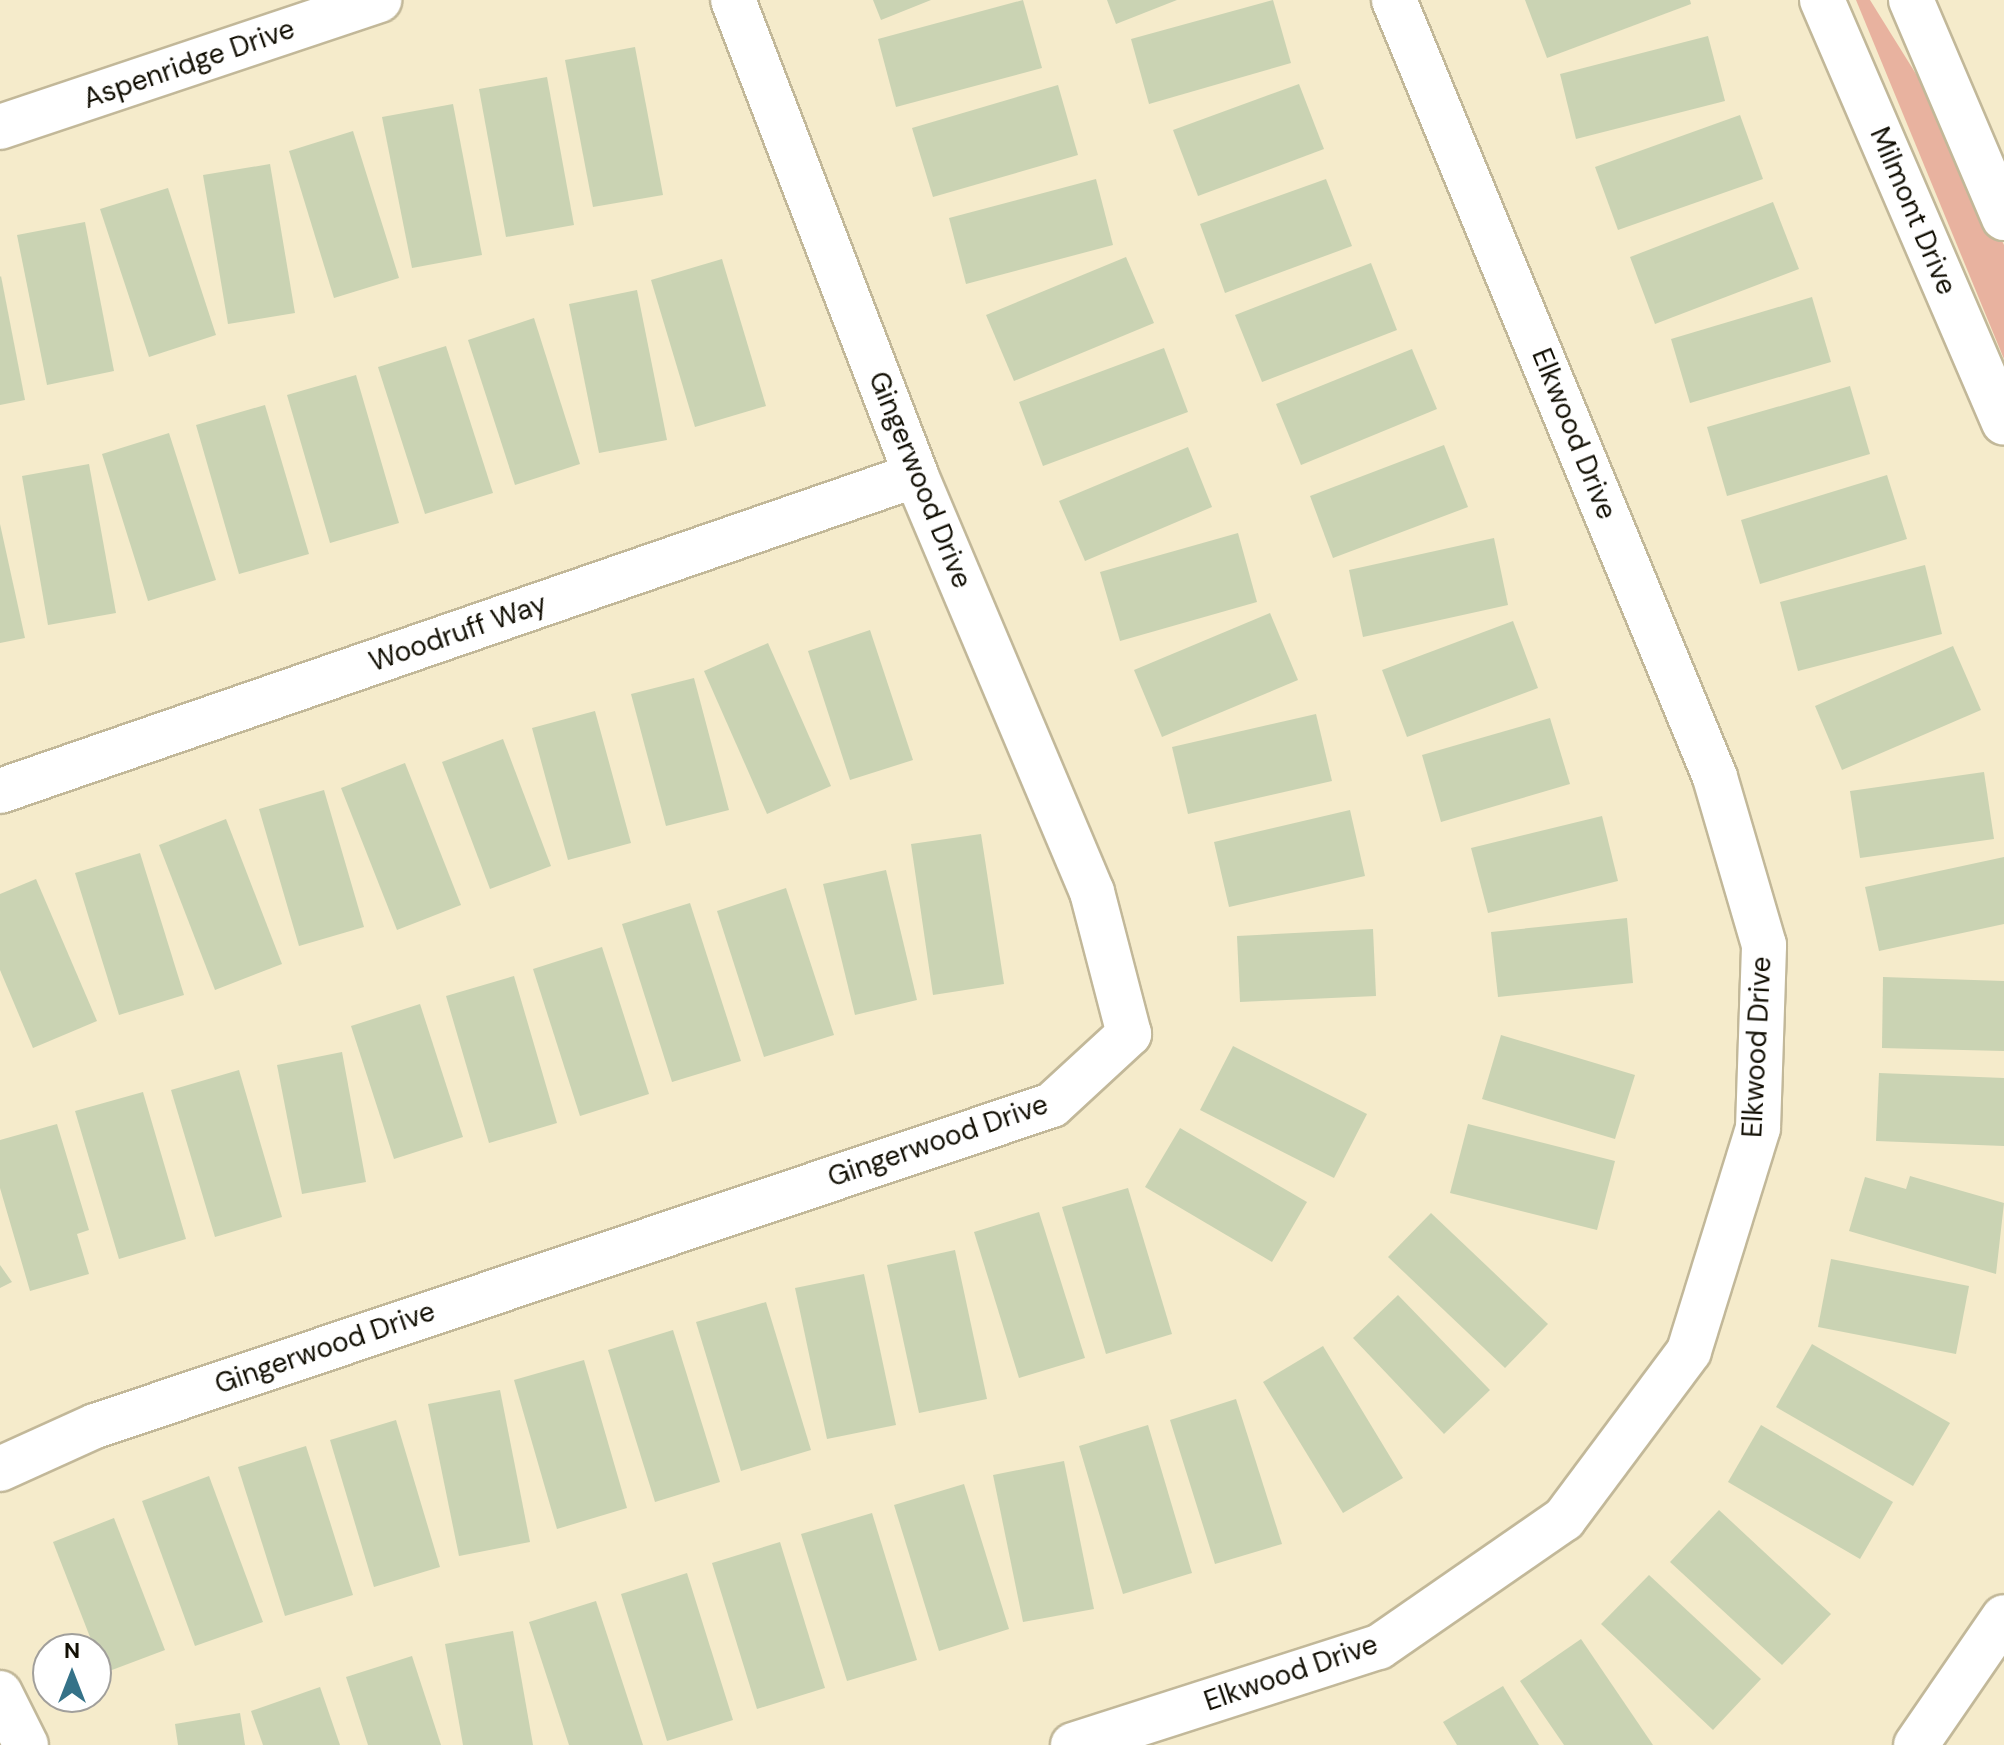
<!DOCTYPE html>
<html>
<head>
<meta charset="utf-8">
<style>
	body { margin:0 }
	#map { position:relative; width:2004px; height:1745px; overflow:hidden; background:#f5ebcb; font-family:"DM Sans",sans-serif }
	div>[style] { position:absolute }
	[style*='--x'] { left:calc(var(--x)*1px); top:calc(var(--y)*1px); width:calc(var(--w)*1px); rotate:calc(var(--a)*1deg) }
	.green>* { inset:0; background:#e8b29f }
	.building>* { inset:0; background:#cad3b3 }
	.roads { filter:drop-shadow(2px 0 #c2b899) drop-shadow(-2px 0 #c2b899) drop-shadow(0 2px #c2b899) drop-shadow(0 -2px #c2b899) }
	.minor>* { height:44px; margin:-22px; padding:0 22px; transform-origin:22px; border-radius:22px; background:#fff }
	.tertiary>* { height:44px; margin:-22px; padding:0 22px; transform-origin:22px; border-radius:22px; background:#fff }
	span { translate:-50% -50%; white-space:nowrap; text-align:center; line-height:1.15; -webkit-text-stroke:6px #fff; paint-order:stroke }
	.street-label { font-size:28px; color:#131005 }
	.north { position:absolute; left:32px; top:1633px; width:80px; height:80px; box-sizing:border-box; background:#fff; border:2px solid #a19f9b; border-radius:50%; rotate:0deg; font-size:22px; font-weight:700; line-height:32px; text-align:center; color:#131005 }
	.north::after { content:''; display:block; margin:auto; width:28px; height:36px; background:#357288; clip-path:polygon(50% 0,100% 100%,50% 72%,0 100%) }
</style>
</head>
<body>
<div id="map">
	<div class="green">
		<i style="clip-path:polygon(1856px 0,1870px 0,1944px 119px,2004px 245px,2004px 359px)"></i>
	</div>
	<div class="building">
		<i style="clip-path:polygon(873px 0,931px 0,881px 20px)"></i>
		<i style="clip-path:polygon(1023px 0,1042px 68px,896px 107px,878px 39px)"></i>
		<i style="clip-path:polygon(1107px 0,1177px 0,1116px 24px)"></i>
		<i style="clip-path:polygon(1273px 0,1291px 63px,1149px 104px,1131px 39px)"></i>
		<i style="clip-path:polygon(1525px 0,1690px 0,1691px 4px,1547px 58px)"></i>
		<i style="clip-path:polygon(1708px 36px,1725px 101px,1576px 139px,1560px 74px)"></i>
		<i style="clip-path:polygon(635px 47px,663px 195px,593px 207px,565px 60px)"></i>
		<i style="clip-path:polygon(547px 77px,574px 225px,506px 237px,479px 89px)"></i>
		<i style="clip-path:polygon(1299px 84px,1324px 149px,1198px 196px,1173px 130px)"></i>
		<i style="clip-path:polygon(1058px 85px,1078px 155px,933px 197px,912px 128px)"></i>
		<i style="clip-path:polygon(453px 104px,482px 255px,412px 268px,382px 117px)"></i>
		<i style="clip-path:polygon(1740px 115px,1763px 179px,1618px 230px,1595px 167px)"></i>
		<i style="clip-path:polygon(353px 131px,399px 278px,334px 298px,289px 151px)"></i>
		<i style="clip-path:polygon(270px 164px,295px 313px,228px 324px,203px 175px)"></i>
		<i style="clip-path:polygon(1096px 179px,1113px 245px,966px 284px,949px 218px)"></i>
		<i style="clip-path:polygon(1326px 179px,1352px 246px,1225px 293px,1200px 224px)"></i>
		<i style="clip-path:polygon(168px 188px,216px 335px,149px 357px,100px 209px)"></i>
		<i style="clip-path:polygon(1773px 202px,1799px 269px,1655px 324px,1630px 257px)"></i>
		<i style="clip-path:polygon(85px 222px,114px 371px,47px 385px,17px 235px)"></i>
		<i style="clip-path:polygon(1126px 257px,1154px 323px,1014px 381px,986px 315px)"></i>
		<i style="clip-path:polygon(722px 259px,766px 406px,695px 427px,651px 280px)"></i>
		<i style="clip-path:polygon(1371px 263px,1397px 330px,1262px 382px,1235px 315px)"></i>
		<i style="clip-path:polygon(1px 276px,25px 400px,0 405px,0 277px)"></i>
		<i style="clip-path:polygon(637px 290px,667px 440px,599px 453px,569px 304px)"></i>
		<i style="clip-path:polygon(1812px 297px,1831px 362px,1690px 403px,1671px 339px)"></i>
		<i style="clip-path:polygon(534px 318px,580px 464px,515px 485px,468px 340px)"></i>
		<i style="clip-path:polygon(446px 346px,493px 493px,425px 514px,378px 367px)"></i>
		<i style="clip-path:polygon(1164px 348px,1188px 412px,1043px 466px,1019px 402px)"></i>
		<i style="clip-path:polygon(1412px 349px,1437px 409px,1301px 465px,1276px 404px)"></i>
		<i style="clip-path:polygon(356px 375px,399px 523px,330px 543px,287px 395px)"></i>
		<i style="clip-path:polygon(1850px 386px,1870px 454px,1727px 496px,1707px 427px)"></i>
		<i style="clip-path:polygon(265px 405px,309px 554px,239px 574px,196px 425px)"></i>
		<i style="clip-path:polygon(169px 433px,216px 580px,148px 601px,102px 454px)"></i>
		<i style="clip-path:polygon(1444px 445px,1468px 507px,1333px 558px,1310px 496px)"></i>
		<i style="clip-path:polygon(1188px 447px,1212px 507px,1085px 561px,1059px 501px)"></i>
		<i style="clip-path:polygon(89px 464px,116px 613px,48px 625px,22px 476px)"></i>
		<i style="clip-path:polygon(1887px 475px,1907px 539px,1760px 584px,1741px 520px)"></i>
		<i style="clip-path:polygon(0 524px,25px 638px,0 643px)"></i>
		<i style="clip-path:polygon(1238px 533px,1257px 602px,1120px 641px,1100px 572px)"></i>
		<i style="clip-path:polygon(1494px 538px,1508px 605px,1363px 637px,1349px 570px)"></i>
		<i style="clip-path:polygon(1925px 565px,1942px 634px,1798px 671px,1780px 602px)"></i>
		<i style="clip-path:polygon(1270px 613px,1298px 680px,1162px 737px,1134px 670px)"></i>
		<i style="clip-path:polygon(1513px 621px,1538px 688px,1407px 737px,1382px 670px)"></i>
		<i style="clip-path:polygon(870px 630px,913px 760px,850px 780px,808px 651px)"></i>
		<i style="clip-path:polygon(768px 643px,831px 786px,767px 814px,704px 671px)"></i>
		<i style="clip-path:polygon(1953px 646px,1981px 710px,1842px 770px,1815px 706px)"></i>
		<i style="clip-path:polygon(694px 678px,729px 810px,666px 826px,631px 694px)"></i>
		<i style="clip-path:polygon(595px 711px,631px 843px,568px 860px,532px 728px)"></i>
		<i style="clip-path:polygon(1316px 714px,1332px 781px,1188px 814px,1172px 747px)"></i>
		<i style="clip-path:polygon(1550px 718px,1570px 784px,1441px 822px,1422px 755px)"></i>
		<i style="clip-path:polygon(503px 739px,551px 866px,490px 889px,442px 762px)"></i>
		<i style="clip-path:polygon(405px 763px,461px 905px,397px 930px,341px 788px)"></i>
		<i style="clip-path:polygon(1984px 772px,1994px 839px,1860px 858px,1850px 791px)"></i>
		<i style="clip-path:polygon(324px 790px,364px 927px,299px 946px,259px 809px)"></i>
		<i style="clip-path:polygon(1350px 810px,1365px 876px,1229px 907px,1214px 842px)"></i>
		<i style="clip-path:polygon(1602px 816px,1618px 881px,1488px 913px,1471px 848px)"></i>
		<i style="clip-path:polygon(226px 819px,282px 964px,215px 990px,159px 845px)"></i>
		<i style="clip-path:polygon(981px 834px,1004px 984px,933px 995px,911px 844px)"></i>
		<i style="clip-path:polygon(140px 853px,184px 995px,119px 1015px,75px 873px)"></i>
		<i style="clip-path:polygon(2004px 857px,2004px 924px,1879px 951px,1865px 887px)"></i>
		<i style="clip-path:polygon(886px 870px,917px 1000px,855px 1015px,823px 884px)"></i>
		<i style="clip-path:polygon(36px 879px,97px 1021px,33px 1048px,0 970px,0 894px)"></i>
		<i style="clip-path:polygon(786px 888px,834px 1035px,764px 1057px,717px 911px)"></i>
		<i style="clip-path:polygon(690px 903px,741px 1061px,672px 1082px,622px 924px)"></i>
		<i style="clip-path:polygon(1627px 918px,1633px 983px,1498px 997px,1491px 932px)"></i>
		<i style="clip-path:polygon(1373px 929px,1376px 996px,1240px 1002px,1237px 936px)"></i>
		<i style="clip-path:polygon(602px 947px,649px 1094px,580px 1116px,533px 969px)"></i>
		<i style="clip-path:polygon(514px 976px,557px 1123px,489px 1143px,446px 996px)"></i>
		<i style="clip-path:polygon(1883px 977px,2004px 981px,2004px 1051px,1882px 1048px)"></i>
		<i style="clip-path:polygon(420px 1004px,463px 1137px,394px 1159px,351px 1026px)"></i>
		<i style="clip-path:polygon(1501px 1035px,1635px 1075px,1615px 1139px,1482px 1099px)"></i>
		<i style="clip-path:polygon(1233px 1046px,1367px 1114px,1334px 1178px,1200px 1110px)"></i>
		<i style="clip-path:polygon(342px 1052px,366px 1182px,302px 1194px,277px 1065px)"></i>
		<i style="clip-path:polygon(239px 1070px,282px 1217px,215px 1237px,171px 1090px)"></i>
		<i style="clip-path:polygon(1879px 1073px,2004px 1078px,2004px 1146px,1876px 1141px)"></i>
		<i style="clip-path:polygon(143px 1092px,186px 1239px,119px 1259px,75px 1111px)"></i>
		<i style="clip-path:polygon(57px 1124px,89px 1230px,77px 1234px,89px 1274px,30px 1291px,0 1188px,0 1140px)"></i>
		<i style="clip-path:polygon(1468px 1124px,1615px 1161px,1597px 1230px,1450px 1193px)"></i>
		<i style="clip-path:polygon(1180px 1128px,1307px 1202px,1272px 1262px,1145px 1187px)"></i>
		<i style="clip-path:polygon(1910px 1176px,2004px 1203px,1996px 1274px,1849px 1231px,1865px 1177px,1906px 1189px)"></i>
		<i style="clip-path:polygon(1128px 1188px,1172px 1334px,1106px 1354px,1062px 1207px)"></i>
		<i style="clip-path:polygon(1039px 1212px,1085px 1358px,1019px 1378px,974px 1232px)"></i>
		<i style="clip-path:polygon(1431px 1213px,1548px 1324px,1505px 1368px,1388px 1257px)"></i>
		<i style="clip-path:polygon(955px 1250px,987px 1399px,919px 1413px,887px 1265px)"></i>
		<i style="clip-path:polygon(1831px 1259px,1969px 1286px,1956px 1354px,1818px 1327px)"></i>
		<i style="clip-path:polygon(0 1265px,12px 1282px,0 1288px)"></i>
		<i style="clip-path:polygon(864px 1274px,896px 1425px,827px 1439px,795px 1288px)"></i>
		<i style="clip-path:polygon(1398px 1295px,1490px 1390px,1444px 1434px,1353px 1338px)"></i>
		<i style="clip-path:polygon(766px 1302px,811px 1450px,741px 1471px,696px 1322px)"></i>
		<i style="clip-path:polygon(673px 1330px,720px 1482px,655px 1502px,608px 1350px)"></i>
		<i style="clip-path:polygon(1812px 1344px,1950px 1423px,1913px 1486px,1776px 1407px)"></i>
		<i style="clip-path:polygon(1323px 1346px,1403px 1478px,1343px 1513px,1263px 1382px)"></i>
		<i style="clip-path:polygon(584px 1360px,627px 1508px,557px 1529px,514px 1380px)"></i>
		<i style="clip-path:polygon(500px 1390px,530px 1542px,459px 1556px,428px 1404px)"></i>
		<i style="clip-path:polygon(1236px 1399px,1282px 1544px,1215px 1564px,1170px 1420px)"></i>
		<i style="clip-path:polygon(396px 1420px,440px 1567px,374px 1587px,330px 1440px)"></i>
		<i style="clip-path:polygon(1148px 1425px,1192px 1573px,1123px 1594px,1079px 1446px)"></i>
		<i style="clip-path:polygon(1761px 1425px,1893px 1502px,1860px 1559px,1728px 1482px)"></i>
		<i style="clip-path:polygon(306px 1446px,353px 1595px,285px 1616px,238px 1467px)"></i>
		<i style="clip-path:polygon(1064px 1461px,1094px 1609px,1023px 1622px,993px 1475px)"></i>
		<i style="clip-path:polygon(209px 1476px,263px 1622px,195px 1646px,142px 1501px)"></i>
		<i style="clip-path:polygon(964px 1484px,1009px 1629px,939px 1651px,894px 1505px)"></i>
		<i style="clip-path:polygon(1719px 1510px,1831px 1614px,1782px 1665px,1670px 1562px)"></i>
		<i style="clip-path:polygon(872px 1513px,917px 1660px,847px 1681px,801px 1534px)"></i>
		<i style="clip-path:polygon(114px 1518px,165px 1650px,104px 1673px,53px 1542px)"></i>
		<i style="clip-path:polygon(780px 1542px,825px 1688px,757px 1709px,712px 1563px)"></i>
		<i style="clip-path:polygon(687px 1573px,733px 1720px,667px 1741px,621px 1594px)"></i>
		<i style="clip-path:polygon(1649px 1575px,1761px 1679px,1713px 1730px,1601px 1624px)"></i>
		<i style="clip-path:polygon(596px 1601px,643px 1745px,569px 1745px,529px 1622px)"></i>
		<i style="clip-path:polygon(513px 1631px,533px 1745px,463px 1745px,445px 1644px)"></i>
		<i style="clip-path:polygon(1581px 1639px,1653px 1745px,1564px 1745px,1520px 1681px)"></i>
		<i style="clip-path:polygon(412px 1656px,441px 1745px,368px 1745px,346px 1677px)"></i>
		<i style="clip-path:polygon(1503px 1686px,1539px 1745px,1457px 1745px,1443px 1722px)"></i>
		<i style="clip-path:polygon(320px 1687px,340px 1745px,263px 1745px,251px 1711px)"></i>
		<i style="clip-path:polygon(240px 1713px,245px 1745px,178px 1745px,175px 1724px)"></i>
	</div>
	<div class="roads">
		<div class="minor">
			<i style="--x:0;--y:127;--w:400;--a:-18.5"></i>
			<i style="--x:0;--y:791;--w:969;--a:-19.03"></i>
			<i style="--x:0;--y:1469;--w:104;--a:-24.4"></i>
			<i style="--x:95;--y:1426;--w:1009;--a:-18.54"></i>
			<i style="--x:1052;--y:1105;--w:105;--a:-42.7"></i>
			<i style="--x:1129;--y:1034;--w:147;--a:-104.6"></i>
			<i style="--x:1092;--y:892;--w:453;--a:-112.9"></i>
			<i style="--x:916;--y:475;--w:509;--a:-111.07"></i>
			<i style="--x:0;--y:1693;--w:58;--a:63.4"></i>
			<i style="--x:1073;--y:1745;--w:321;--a:-17.8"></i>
			<i style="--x:1379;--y:1647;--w:225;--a:-34.7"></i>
			<i style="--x:1564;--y:1519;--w:209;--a:-53.3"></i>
			<i style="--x:1689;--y:1351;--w:233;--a:-72.8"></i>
			<i style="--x:1758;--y:1128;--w:183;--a:-88.1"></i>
			<i style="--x:1764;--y:945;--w:175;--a:-106.3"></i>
			<i style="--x:1715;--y:777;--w:841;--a:-112.45"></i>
		</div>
		<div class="tertiary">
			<i style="--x:1822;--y:0;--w:460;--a:66.7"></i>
			<i style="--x:1911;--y:0;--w:237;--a:66.9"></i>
			<i style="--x:1916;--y:1745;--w:155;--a:-55.5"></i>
		</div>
	</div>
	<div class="street-label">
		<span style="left:189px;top:64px;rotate:-19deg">Aspenridge Drive</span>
		<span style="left:1913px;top:211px;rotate:67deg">Milmont Drive</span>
		<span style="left:1574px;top:434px;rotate:68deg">Elkwood Drive</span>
		<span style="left:920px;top:480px;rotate:68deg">Gingerwood Drive</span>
		<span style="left:458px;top:633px;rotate:-19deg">Woodruff Way</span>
		<span style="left:1757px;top:1047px;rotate:-87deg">Elkwood Drive</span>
		<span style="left:938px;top:1141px;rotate:-19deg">Gingerwood Drive</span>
		<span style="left:325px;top:1348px;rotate:-19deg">Gingerwood Drive</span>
		<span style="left:1291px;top:1673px;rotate:-19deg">Elkwood Drive</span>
	</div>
	<div class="north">N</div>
</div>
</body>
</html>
